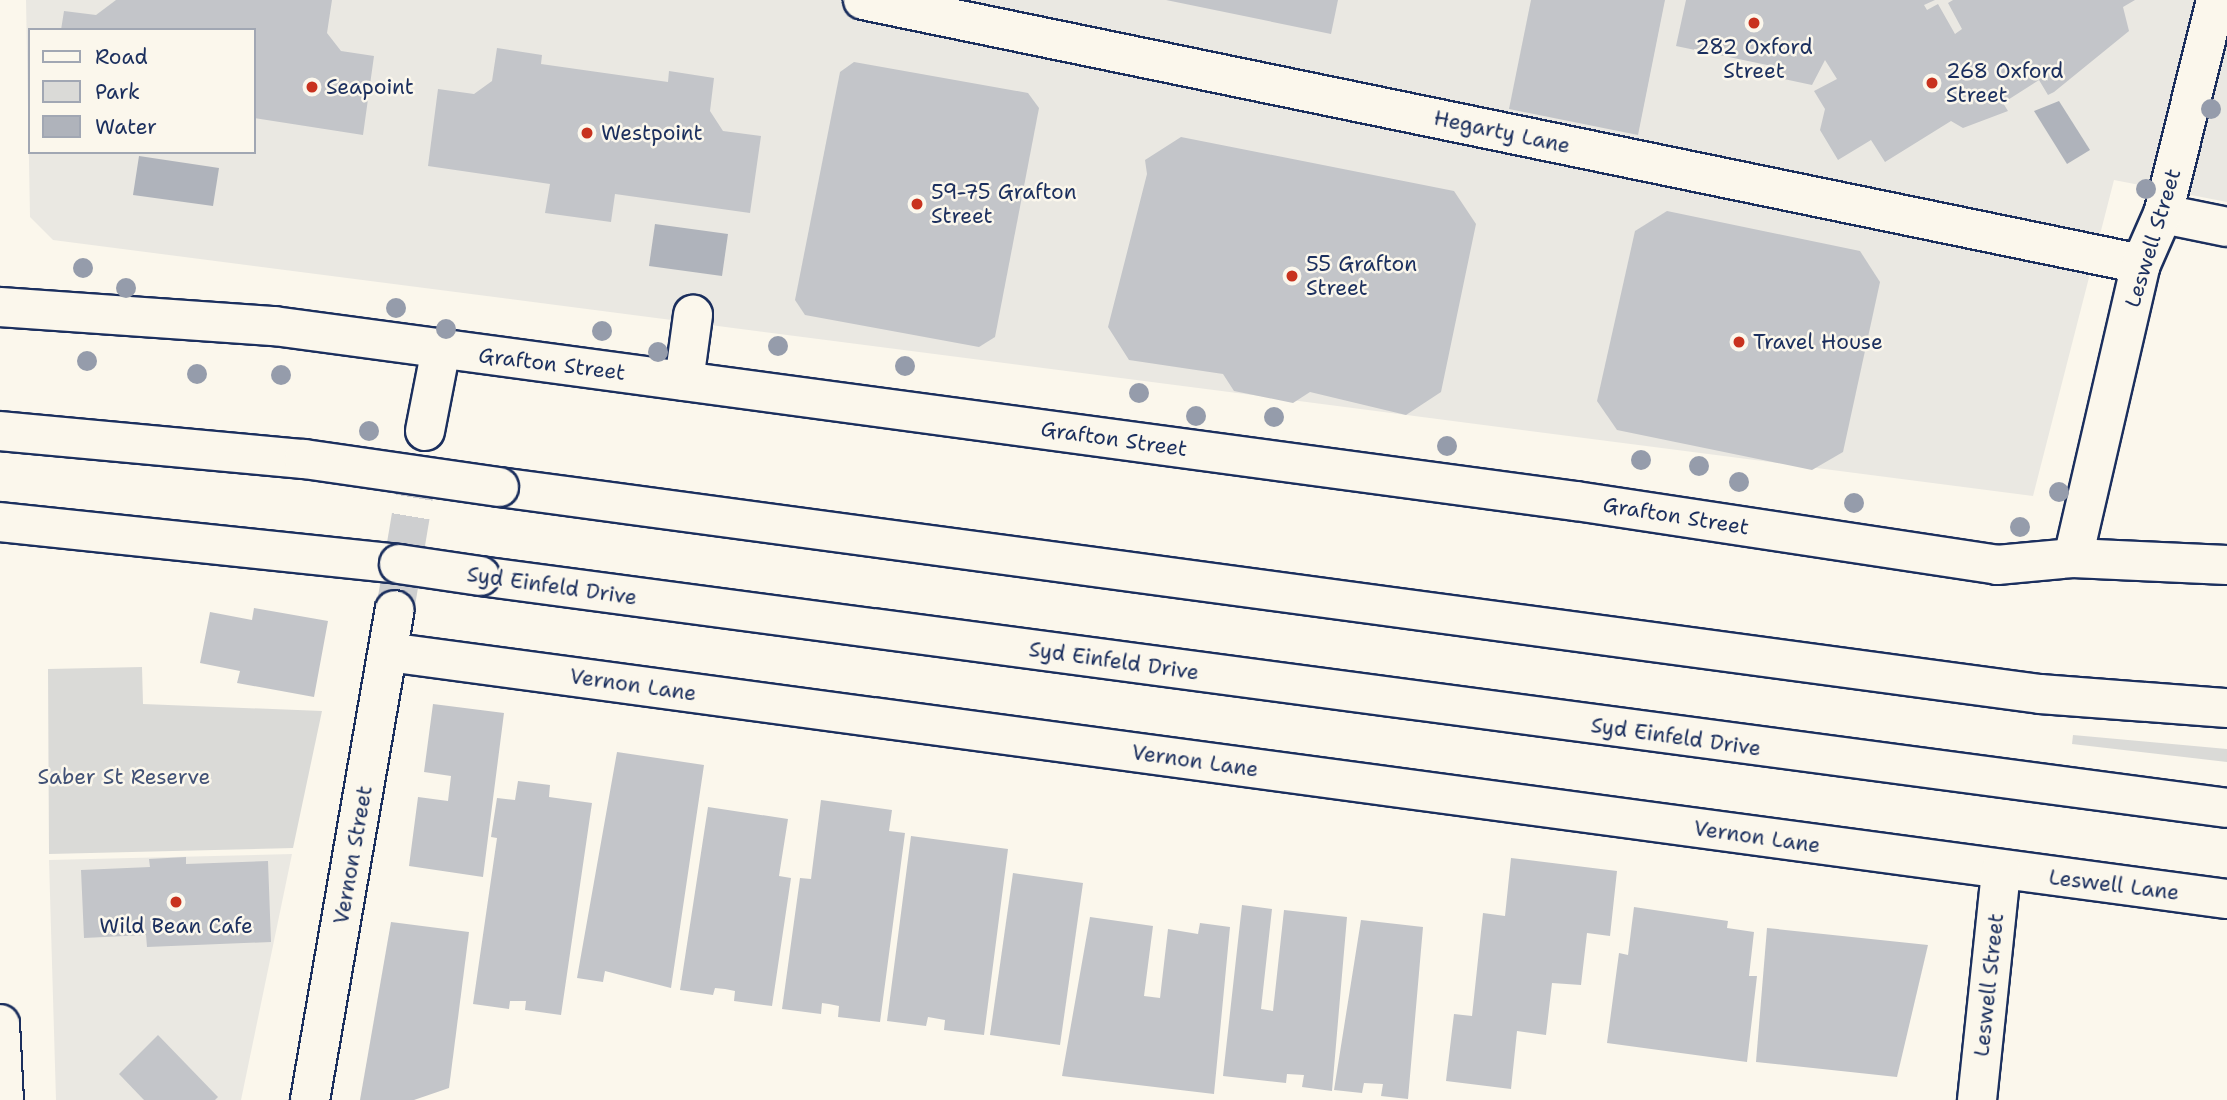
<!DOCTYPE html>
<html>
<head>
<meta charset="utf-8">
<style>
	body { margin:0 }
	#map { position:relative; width:2227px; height:1100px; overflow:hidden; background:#fbf7ec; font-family:"Shantell Sans",sans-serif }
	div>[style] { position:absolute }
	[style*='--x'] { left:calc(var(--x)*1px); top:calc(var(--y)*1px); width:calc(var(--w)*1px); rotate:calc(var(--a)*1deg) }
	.built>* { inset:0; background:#eae8e2 }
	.green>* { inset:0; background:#dadad7 }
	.water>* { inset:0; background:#afb3bb }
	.building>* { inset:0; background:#c3c5c9 }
	.minor-tunnel>* { height:38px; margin-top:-19px; transform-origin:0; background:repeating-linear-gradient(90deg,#cecfd0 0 38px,transparent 0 57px) }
	.roads { filter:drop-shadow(2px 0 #1b2f5e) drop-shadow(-2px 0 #1b2f5e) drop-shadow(0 2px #1b2f5e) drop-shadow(0 -2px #1b2f5e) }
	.minor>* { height:38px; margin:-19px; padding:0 19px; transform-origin:19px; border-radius:19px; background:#fbf7ec }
	.major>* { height:38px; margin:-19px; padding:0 19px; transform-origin:19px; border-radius:19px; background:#fbf7ec }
	.bridges { filter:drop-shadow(2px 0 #1b2f5e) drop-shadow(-2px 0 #1b2f5e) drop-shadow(0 2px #1b2f5e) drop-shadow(0 -2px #1b2f5e) }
	.major-bridge>* { height:38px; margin:-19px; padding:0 19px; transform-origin:19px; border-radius:19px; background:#fbf7ec }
	.trees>* { width:20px; height:20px; margin:-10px; border-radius:50%; background:#959cab }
	.dots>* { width:19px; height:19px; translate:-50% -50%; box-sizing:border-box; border:4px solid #fbf7ec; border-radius:50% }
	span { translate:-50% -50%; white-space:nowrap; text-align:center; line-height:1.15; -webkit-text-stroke:5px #fbf7ec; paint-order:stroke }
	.poi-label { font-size:21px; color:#1b2f5e }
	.left { translate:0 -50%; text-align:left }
	.street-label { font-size:21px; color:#1b2f5e }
	.park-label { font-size:21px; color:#415176 }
	.legend { position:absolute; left:28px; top:28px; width:228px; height:126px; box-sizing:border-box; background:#fbf7ec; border:2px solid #a1a7b3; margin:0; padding:9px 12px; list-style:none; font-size:21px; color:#1b2f5e }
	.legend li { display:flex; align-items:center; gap:14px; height:35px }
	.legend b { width:35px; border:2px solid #a1a7b3 }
</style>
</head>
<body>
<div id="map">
	<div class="built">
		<i style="clip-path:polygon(evenodd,26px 0,2227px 0,2227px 202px,2114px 180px,2033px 496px,53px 240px,30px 217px,26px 0,30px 30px,254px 30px,254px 152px,30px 152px,30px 30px)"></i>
		<i style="clip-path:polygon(292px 854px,241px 1100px,56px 1100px,49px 860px)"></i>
	</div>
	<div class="green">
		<i style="clip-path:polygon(142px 667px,143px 704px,322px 711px,293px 848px,49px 854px,48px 669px)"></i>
		<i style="clip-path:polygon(2073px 735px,2227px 749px,2227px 762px,2072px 744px)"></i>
	</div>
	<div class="water">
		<i style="clip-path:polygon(2059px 101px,2090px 150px,2067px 164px,2034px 111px)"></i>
		<i style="clip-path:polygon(139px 156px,219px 168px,213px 206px,133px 195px)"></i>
		<i style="clip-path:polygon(655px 224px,728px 234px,722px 276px,649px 266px)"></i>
	</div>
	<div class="building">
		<i style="clip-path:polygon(116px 0,332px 0,327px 33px,341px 51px,374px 56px,363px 135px,254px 118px,254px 30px,61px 30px,64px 11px,96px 15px)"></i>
		<i style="clip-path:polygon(1166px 0,1338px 0,1331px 34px)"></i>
		<i style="clip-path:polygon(1531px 0,1665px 0,1638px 135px,1509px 109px)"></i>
		<i style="clip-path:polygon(1686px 0,1935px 0,1924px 5px,1927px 10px,1938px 4px,1955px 34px,1962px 29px,1948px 3px,1953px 0,2135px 0,2123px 7px,2129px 31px,2054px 92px,2048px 95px,2039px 80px,2003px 103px,2008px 111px,1963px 128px,1951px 121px,1885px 162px,1871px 140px,1838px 160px,1820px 130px,1825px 109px,1814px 91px,1837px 79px,1825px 60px,1812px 85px,1770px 76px,1772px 66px,1676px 46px)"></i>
		<i style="clip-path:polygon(497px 48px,542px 55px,541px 64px,668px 82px,669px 71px,714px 78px,710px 111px,723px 131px,761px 136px,750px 213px,615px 194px,611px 222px,545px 213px,550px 184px,428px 166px,438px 89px,474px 94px,492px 81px)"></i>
		<i style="clip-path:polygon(854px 62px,1028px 93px,1039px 108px,995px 337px,979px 347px,805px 315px,795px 300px,840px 72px)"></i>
		<i style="clip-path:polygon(1181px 137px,1454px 191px,1476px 224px,1441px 392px,1406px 415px,1310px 392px,1293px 403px,1234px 391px,1223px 374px,1129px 360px,1108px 327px,1147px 174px,1145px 160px)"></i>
		<i style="clip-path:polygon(1667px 211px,1860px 251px,1880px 282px,1843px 452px,1812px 470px,1617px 430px,1597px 401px,1635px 231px)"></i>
		<i style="clip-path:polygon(254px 608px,328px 621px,314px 697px,237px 683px,240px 671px,200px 663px,210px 612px,252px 620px)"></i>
		<i style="clip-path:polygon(433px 704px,504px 713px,483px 877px,409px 866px,418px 797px,448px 801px,451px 776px,424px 772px)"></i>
		<i style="clip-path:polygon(617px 752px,704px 765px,671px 988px,605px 971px,603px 982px,577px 978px)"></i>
		<i style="clip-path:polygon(518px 781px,550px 785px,549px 797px,592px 803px,561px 1015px,525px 1010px,526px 1001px,510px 1001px,509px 1009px,473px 1004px,497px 838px,491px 837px,497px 798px,515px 800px)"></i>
		<i style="clip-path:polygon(821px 800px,892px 810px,889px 831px,905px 833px,880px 1022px,838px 1017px,839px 1006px,829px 1004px,822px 1003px,821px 1014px,782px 1009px,800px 878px,811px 879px)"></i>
		<i style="clip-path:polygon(708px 807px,788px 819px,779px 876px,791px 878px,772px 1006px,734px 1001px,735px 991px,725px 989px,715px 988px,713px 995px,680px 990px)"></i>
		<i style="clip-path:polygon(911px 836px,1008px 849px,984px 1035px,944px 1030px,945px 1020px,928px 1017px,926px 1026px,887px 1021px)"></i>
		<i style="clip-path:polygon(186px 857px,186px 864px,268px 861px,271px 942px,147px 947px,146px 935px,84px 938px,81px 870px,150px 867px,149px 859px)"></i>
		<i style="clip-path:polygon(1511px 858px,1617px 871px,1610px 936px,1587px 933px,1581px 985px,1552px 983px,1546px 1035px,1517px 1031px,1511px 1089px,1446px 1081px,1454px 1014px,1472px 1016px,1483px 913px,1505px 916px)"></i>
		<i style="clip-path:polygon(1013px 873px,1083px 883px,1060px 1045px,990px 1035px)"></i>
		<i style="clip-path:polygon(1242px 905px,1272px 909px,1261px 1009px,1273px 1011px,1284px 910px,1347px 917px,1332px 1091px,1302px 1087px,1304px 1075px,1287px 1074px,1286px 1083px,1223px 1076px)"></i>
		<i style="clip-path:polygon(1634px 907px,1728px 921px,1727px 928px,1754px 932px,1749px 976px,1757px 976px,1747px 1062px,1607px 1043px,1619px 953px,1628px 955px)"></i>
		<i style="clip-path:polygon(1090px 917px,1153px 926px,1144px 996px,1160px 998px,1168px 929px,1198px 934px,1200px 923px,1230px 927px,1214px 1094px,1062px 1076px)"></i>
		<i style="clip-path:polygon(1361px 920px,1423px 927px,1408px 1099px,1381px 1096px,1383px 1084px,1364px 1083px,1362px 1093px,1334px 1090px)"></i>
		<i style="clip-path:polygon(391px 922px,469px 932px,449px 1088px,414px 1100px,360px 1100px)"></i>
		<i style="clip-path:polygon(1767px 928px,1928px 945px,1897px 1077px,1756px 1062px)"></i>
		<i style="clip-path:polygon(158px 1035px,218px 1097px,215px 1100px,144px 1100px,119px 1074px)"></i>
	</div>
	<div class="minor-tunnel">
		<i style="--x:395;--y:610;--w:181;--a:-80.5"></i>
	</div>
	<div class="roads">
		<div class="minor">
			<i style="--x:863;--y:0;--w:1305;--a:11.67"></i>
			<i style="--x:2163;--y:214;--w:65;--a:11.5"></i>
			<i style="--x:0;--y:307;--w:275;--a:4"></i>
			<i style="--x:274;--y:326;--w:1314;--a:7.66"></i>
			<i style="--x:1576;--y:501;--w:426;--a:8.6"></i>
			<i style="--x:1997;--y:565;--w:76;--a:-5.3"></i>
			<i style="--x:2073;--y:558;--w:154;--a:2.6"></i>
			<i style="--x:684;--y:381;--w:67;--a:-82.2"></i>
			<i style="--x:425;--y:431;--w:84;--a:-79"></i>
			<i style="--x:2073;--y:558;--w:302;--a:-77"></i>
			<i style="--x:2141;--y:264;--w:55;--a:-66.3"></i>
			<i style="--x:2163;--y:214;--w:220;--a:-76.1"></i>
			<i style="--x:388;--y:652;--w:1856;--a:7.65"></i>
			<i style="--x:0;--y:1024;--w:76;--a:87"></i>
			<i style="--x:310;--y:1100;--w:497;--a:-80.2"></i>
			<i style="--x:1977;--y:1100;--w:231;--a:-84"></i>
		</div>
		<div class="major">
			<i style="--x:499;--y:487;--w:1555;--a:7.65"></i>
			<i style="--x:2040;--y:694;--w:188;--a:4.3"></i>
			<i style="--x:0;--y:522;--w:401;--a:6"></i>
			<i style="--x:480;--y:576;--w:1762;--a:7.56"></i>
		</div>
	</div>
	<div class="bridges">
		<div class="major-bridge">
			<i style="--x:0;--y:431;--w:305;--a:5.3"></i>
			<i style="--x:304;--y:459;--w:197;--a:8.2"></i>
			<i style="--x:399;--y:564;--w:82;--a:8.4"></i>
		</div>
	</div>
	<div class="trees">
		<i style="left:2211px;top:109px"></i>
		<i style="left:2146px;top:189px"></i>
		<i style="left:83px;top:268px"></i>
		<i style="left:126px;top:288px"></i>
		<i style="left:396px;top:308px"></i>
		<i style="left:446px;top:329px"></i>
		<i style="left:602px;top:331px"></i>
		<i style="left:778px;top:346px"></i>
		<i style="left:658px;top:352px"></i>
		<i style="left:87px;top:361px"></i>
		<i style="left:905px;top:366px"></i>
		<i style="left:197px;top:374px"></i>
		<i style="left:281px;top:375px"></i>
		<i style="left:1139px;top:393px"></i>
		<i style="left:1196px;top:416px"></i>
		<i style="left:1274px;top:417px"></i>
		<i style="left:369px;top:431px"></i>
		<i style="left:1447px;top:446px"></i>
		<i style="left:1641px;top:460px"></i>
		<i style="left:1699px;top:466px"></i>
		<i style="left:1739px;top:482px"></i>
		<i style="left:2059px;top:492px"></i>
		<i style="left:1854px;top:503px"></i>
		<i style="left:2020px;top:527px"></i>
	</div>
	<div class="dots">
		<i style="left:1754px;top:23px;background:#c8321e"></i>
		<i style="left:1932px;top:83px;background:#c8321e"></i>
		<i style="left:312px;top:87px;background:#c8321e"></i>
		<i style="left:587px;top:133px;background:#c8321e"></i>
		<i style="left:917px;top:204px;background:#c8321e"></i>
		<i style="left:1292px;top:276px;background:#c8321e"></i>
		<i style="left:1739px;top:342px;background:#c8321e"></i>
		<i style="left:176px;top:902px;background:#c8321e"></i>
	</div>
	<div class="poi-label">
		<span style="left:1754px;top:59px">282 Oxford<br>Street</span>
		<span class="left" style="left:1946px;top:83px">268 Oxford<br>Street</span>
		<span class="left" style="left:326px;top:87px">Seapoint</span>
		<span class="left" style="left:601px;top:133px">Westpoint</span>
		<span class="left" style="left:931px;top:204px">59-75 Grafton<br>Street</span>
		<span class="left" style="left:1306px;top:276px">55 Grafton<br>Street</span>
		<span class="left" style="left:1753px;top:342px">Travel House</span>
		<span style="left:176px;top:926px">Wild Bean Cafe</span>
	</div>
	<div class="street-label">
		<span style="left:1502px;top:132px;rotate:12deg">Hegarty Lane</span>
		<span style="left:2153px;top:238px;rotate:-73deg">Leswell Street</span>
		<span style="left:552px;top:364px;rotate:7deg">Grafton Street</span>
		<span style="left:1114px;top:439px;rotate:8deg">Grafton Street</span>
		<span style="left:1676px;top:516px;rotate:9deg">Grafton Street</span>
		<span style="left:552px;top:586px;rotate:8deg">Syd Einfeld Drive</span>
		<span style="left:1114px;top:661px;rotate:8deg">Syd Einfeld Drive</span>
		<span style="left:633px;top:685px;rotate:8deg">Vernon Lane</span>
		<span style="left:1676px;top:737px;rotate:8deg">Syd Einfeld Drive</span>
		<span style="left:1195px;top:761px;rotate:8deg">Vernon Lane</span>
		<span style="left:1757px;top:837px;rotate:8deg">Vernon Lane</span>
		<span style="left:353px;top:855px;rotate:-80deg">Vernon Street</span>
		<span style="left:2114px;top:885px;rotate:7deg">Leswell Lane</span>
		<span style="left:1989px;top:985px;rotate:-84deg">Leswell Street</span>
	</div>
	<div class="park-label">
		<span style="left:124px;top:777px">Saber St Reserve</span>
	</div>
	<ul class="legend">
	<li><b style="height:9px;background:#fbf7ec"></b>Road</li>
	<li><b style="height:19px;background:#dadad7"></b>Park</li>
	<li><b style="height:19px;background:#afb3bb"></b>Water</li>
	</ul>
</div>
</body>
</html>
